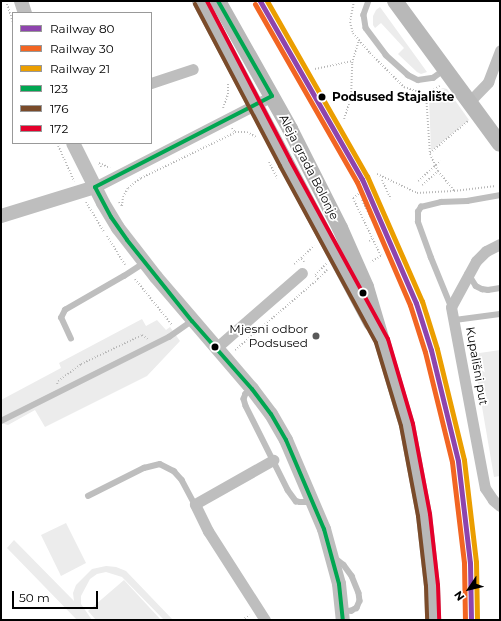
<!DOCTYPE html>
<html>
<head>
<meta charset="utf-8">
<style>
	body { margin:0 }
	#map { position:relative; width:501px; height:621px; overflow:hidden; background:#fff; font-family:Montserrat,sans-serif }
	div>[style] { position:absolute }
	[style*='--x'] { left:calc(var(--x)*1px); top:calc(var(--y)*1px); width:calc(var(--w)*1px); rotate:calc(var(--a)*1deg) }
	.green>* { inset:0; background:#ececec }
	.path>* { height:2px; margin-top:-1px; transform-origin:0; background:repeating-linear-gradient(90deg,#b9b9b9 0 1px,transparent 0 3px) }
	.service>* { height:5.5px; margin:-2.75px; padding:0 2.75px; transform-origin:2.75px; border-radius:2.75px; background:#bebebe }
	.minor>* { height:11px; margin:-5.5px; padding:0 5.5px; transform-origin:5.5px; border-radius:5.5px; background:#bebebe }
	.tertiary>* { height:14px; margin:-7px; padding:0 7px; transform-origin:7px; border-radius:7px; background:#bebebe }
	.secondary>* { height:16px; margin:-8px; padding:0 8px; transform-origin:8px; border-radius:8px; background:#b8b8b8 }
	.bus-1>* { height:4px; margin:-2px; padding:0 2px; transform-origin:2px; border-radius:2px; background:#00a651 }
	.bus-2>* { height:4px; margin:-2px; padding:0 2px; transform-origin:2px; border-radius:2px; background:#7a4b2a }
	.bus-3>* { height:4px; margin:-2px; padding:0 2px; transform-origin:2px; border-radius:2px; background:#e4002b }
	.rail-1>* { height:5px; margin:-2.5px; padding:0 2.5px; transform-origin:2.5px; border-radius:2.5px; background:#8e44ad }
	.rail-2>* { height:5px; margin:-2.5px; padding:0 2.5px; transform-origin:2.5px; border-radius:2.5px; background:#f26522 }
	.rail-3>* { height:5px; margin:-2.5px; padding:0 2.5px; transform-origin:2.5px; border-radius:2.5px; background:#eb9e00 }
	.dots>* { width:11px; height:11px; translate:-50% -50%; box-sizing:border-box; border:2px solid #fff; border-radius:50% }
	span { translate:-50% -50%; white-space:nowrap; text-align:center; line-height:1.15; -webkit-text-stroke:3.5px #fff; paint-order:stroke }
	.stop-label { font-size:12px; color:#000; font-weight:700 }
	.left { translate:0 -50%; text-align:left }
	.street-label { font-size:12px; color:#000 }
	.poi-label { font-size:12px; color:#000 }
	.right { translate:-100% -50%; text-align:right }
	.frame { position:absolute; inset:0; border:2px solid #000; pointer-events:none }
	.legend { position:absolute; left:12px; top:12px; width:140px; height:132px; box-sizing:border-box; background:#fff; border:1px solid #999; margin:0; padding:5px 7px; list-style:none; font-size:12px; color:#000 }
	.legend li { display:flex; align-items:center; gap:8px; height:20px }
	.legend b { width:20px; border:1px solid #999 }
	.north { position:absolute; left:449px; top:569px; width:40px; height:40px; -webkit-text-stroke:3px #fff; paint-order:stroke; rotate:235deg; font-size:11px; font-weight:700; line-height:16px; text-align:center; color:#000 }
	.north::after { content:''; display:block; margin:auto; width:14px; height:18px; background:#000; clip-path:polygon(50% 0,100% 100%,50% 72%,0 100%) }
	.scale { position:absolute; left:12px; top:591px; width:86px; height:18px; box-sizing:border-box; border:2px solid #000; border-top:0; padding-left:5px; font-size:12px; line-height:14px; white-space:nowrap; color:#000; -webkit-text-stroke:3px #fff; paint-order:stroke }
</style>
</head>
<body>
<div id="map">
	<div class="green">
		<i style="clip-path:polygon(380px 7px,427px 72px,421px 74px,417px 72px,398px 54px,404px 48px,381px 23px,375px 28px,373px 25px,373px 16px,376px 10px)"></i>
		<i style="clip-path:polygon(443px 88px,447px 89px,469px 120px,431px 151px,429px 97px,430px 94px)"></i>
		<i style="clip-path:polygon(142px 319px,146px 326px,157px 320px,166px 330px,170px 327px,180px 341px,147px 376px,45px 427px,35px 410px,8px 425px,1px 423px,1px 400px,61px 368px,59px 363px)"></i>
		<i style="clip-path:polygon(500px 350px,500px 476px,494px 477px,473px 354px)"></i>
		<i style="clip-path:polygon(66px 523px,86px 563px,61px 576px,41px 535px)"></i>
		<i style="clip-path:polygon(14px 540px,74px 601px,73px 593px,76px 585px,92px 569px,106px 566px,116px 567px,126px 571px,173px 620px,164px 620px,122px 577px,106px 572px,97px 574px,90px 579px,81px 596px,81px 604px,92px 620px,77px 620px,7px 548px)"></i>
		<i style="clip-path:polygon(124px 580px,161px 620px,96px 620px,88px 611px)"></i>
	</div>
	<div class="path">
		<i style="--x:6;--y:1;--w:23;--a:72"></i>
		<i style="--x:354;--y:1;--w:21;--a:101"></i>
		<i style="--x:350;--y:22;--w:11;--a:75"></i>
		<i style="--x:353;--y:33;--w:26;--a:50"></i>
		<i style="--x:370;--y:53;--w:48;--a:45"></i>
		<i style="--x:404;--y:87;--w:23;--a:18"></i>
		<i style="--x:426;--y:94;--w:16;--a:-30"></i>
		<i style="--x:315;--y:69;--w:39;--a:-12"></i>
		<i style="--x:426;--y:94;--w:60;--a:86.2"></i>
		<i style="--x:430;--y:154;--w:19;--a:65"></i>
		<i style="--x:438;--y:171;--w:26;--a:51"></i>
		<i style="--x:454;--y:191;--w:42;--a:-6.8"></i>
		<i style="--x:223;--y:108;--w:15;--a:-70"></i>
		<i style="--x:228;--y:94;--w:10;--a:-90"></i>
		<i style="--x:344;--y:119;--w:22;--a:-72"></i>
		<i style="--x:351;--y:98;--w:35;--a:-88"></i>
		<i style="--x:352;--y:63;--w:24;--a:-73"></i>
		<i style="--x:232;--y:128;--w:5;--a:53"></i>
		<i style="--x:235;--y:132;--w:12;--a:0"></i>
		<i style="--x:247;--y:132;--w:10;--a:29"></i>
		<i style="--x:57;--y:143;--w:42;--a:65.9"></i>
		<i style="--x:430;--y:153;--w:50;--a:-40.1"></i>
		<i style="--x:269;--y:162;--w:18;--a:63"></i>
		<i style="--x:101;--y:167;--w:4;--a:-117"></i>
		<i style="--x:99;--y:163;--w:12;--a:24"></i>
		<i style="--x:377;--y:174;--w:44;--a:25.4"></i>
		<i style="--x:417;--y:193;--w:36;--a:-3"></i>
		<i style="--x:382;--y:180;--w:21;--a:65"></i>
		<i style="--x:418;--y:181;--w:30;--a:-42"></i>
		<i style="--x:422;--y:185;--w:21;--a:-41"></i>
		<i style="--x:361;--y:192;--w:10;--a:143"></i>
		<i style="--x:353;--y:198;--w:64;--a:64.2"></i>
		<i style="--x:381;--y:256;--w:12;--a:149"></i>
		<i style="--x:362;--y:200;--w:20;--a:63"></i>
		<i style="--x:86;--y:202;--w:35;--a:59"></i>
		<i style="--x:119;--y:202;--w:5;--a:53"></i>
		<i style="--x:122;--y:206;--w:9;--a:-84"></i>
		<i style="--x:123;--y:197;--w:10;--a:-61"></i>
		<i style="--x:128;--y:188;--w:16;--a:-38"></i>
		<i style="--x:141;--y:178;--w:103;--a:-25.8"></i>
		<i style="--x:107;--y:236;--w:34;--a:58"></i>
		<i style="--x:369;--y:241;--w:4;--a:-34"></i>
		<i style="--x:304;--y:262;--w:5;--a:-127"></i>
		<i style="--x:301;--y:258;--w:18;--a:-43"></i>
		<i style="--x:294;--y:264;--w:9;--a:-41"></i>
		<i style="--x:135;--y:279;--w:59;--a:51.2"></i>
		<i style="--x:318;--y:279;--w:13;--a:-45"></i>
		<i style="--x:235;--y:350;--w:109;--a:-40.5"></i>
		<i style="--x:318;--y:279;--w:5;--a:-127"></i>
		<i style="--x:315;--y:275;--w:16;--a:-45"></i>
		<i style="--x:57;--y:384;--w:3;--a:-72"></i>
		<i style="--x:58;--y:381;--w:29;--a:-36"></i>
		<i style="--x:81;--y:364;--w:68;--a:-25.4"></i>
		<i style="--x:142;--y:335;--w:7;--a:34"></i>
		<i style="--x:242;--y:620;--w:9;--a:-32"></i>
	</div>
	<div class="service">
		<i style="--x:369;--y:1;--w:15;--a:110"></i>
		<i style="--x:364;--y:15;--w:13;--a:81"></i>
		<i style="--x:366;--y:28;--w:34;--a:53"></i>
		<i style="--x:386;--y:55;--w:30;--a:42"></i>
		<i style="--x:408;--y:75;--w:11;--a:27"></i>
		<i style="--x:418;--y:80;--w:15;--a:-8"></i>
		<i style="--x:433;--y:78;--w:14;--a:-36"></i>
		<i style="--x:468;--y:273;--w:15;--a:58"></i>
		<i style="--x:476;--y:286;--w:7;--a:27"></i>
		<i style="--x:482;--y:289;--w:6;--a:9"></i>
		<i style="--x:488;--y:290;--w:12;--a:-9"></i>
		<i style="--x:451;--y:307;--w:53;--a:-112.2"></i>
		<i style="--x:431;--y:258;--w:38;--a:-110"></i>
		<i style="--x:418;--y:222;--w:10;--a:-90"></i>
		<i style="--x:418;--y:212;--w:6;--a:-59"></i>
		<i style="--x:421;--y:207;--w:21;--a:-14"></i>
		<i style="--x:441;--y:202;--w:26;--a:-2"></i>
		<i style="--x:467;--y:201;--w:34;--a:-10"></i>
		<i style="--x:455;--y:320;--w:45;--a:-7.6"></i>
		<i style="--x:71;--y:339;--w:23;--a:-115"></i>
		<i style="--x:61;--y:318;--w:9;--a:-63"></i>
		<i style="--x:65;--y:310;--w:68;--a:-30"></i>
		<i style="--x:124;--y:276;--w:24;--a:-33"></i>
		<i style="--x:252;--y:389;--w:8;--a:140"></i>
		<i style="--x:246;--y:394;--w:5;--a:112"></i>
		<i style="--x:244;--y:399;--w:7;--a:74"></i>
		<i style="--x:246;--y:406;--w:94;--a:63.4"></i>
		<i style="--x:288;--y:490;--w:14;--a:54"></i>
		<i style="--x:296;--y:501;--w:4;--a:14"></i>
		<i style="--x:300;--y:502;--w:11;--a:0"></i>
		<i style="--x:1;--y:421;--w:188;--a:-26.6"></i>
		<i style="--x:169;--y:337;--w:28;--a:-35"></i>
		<i style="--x:88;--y:496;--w:63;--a:-26.6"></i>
		<i style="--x:144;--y:468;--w:16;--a:-14"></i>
		<i style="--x:160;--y:464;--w:16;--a:27"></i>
		<i style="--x:174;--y:471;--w:12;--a:48"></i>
		<i style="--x:182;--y:480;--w:27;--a:62"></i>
		<i style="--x:335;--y:558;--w:11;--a:38"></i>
		<i style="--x:344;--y:565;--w:14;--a:54"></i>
		<i style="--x:352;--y:576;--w:18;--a:68"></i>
		<i style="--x:359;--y:593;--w:8;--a:83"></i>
		<i style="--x:360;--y:601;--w:8;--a:113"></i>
		<i style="--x:357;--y:608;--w:6;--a:149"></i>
		<i style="--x:352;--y:611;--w:9;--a:174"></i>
	</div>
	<div class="minor">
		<i style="--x:151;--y:83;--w:44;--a:-18.4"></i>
		<i style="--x:469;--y:102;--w:28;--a:-46"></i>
		<i style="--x:488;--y:82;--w:34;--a:-69"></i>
		<i style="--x:95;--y:187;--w:199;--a:-27.2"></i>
		<i style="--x:500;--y:244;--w:16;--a:153"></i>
		<i style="--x:486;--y:251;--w:14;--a:135"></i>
		<i style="--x:476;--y:261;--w:52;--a:118.5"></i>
		<i style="--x:451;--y:307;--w:184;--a:79.4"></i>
		<i style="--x:485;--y:488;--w:14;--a:56"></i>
		<i style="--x:493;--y:500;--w:9;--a:41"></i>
		<i style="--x:216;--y:348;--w:114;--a:-41.1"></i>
		<i style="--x:265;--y:620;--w:106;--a:-122.6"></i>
		<i style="--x:208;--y:531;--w:30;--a:-116"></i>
		<i style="--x:195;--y:504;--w:90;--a:-29.4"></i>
	</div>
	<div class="tertiary">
		<i style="--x:21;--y:1;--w:13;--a:72"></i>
		<i style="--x:73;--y:143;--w:67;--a:63.4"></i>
		<i style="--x:103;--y:203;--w:29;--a:59"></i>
		<i style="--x:118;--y:228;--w:62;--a:52.2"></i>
		<i style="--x:156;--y:277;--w:148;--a:49.4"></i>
		<i style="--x:252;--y:389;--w:31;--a:53"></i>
		<i style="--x:271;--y:414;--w:30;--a:60"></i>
		<i style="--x:286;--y:440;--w:97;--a:66.9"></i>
		<i style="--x:324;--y:529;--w:57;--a:74.7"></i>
		<i style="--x:339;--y:584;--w:36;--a:84"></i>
		<i style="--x:1;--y:216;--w:98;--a:-17.1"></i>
	</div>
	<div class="secondary">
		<i style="--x:200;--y:1;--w:365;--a:62"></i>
		<i style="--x:218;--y:1;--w:147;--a:60.6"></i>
		<i style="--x:290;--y:129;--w:111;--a:63.2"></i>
		<i style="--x:340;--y:228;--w:64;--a:66.2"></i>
		<i style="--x:366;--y:287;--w:144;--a:73.5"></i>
		<i style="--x:407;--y:425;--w:92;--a:79.3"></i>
		<i style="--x:424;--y:515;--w:71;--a:83.6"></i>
		<i style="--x:432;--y:586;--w:34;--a:88"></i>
		<i style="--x:395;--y:1;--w:177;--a:53.7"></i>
	</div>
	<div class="bus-1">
		<i style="--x:95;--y:187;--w:34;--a:62"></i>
		<i style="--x:111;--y:217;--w:28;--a:55"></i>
		<i style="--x:127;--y:240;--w:104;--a:51.3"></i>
		<i style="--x:192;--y:321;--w:91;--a:48.6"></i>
		<i style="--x:252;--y:389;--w:31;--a:53"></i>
		<i style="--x:271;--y:414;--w:30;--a:60"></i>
		<i style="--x:286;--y:440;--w:97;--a:66.9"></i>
		<i style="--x:324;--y:529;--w:57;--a:74.7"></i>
		<i style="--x:339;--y:584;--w:36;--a:84"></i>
		<i style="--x:95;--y:187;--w:199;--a:-27.2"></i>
		<i style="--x:272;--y:96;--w:109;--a:-119.6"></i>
	</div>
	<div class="bus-2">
		<i style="--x:195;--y:4;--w:183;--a:62.3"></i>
		<i style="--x:280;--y:166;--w:201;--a:61.5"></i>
		<i style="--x:376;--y:343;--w:87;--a:73.2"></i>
		<i style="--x:401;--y:426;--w:92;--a:79.3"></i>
		<i style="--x:418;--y:516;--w:70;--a:83.5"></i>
		<i style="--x:426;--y:586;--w:34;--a:88"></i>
	</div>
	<div class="bus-3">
		<i style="--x:207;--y:1;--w:179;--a:62.4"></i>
		<i style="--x:290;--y:160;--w:204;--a:61.3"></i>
		<i style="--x:388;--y:339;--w:89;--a:73.6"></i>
		<i style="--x:413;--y:424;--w:92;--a:79.3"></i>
		<i style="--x:430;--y:514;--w:71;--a:83.6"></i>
		<i style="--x:438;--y:585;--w:35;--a:88"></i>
	</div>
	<div class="rail-1">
		<i style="--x:260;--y:1;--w:205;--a:60.2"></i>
		<i style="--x:362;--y:179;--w:135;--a:66.5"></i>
		<i style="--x:416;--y:303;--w:49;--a:72.3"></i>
		<i style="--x:431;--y:350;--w:114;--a:76.3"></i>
		<i style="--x:458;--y:461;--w:103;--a:83.3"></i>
		<i style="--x:470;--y:563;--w:57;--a:89"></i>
	</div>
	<div class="rail-2">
		<i style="--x:255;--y:4;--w:205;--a:60.2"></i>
		<i style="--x:357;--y:182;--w:134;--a:66.7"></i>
		<i style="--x:410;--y:305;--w:49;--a:72.3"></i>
		<i style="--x:425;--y:352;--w:113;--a:76.2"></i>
		<i style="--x:452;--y:462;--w:102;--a:83.2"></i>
		<i style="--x:464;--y:563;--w:57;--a:89"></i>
	</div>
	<div class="rail-3">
		<i style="--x:267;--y:1;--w:202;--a:60.3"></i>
		<i style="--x:367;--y:176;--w:137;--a:66.3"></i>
		<i style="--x:422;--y:301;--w:50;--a:72.6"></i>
		<i style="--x:437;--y:349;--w:114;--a:76.3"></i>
		<i style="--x:464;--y:460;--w:103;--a:83.3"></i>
		<i style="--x:476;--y:562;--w:58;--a:89"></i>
	</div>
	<div class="dots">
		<i style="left:322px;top:97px;background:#000"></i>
		<i style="left:363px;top:293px;background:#000"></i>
		<i style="left:316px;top:336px;background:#595959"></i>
		<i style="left:215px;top:347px;background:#000"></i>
	</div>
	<div class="stop-label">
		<span class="left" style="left:332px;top:97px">Podsused Stajalište</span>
	</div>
	<div class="street-label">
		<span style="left:309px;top:167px;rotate:63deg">Aleja grada Bolonje</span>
		<span style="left:477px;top:366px;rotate:80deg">Kupališni put</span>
	</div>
	<div class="poi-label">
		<span class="right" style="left:308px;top:336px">Mjesni odbor<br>Podsused</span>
	</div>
	<div class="frame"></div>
	<ul class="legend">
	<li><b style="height:5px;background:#8e44ad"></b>Railway 80</li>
	<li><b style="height:5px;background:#f26522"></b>Railway 30</li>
	<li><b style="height:5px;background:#eb9e00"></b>Railway 21</li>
	<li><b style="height:5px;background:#00a651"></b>123</li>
	<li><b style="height:5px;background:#7a4b2a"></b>176</li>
	<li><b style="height:5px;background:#e4002b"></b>172</li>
	</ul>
	<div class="north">N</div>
	<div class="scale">50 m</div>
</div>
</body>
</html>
